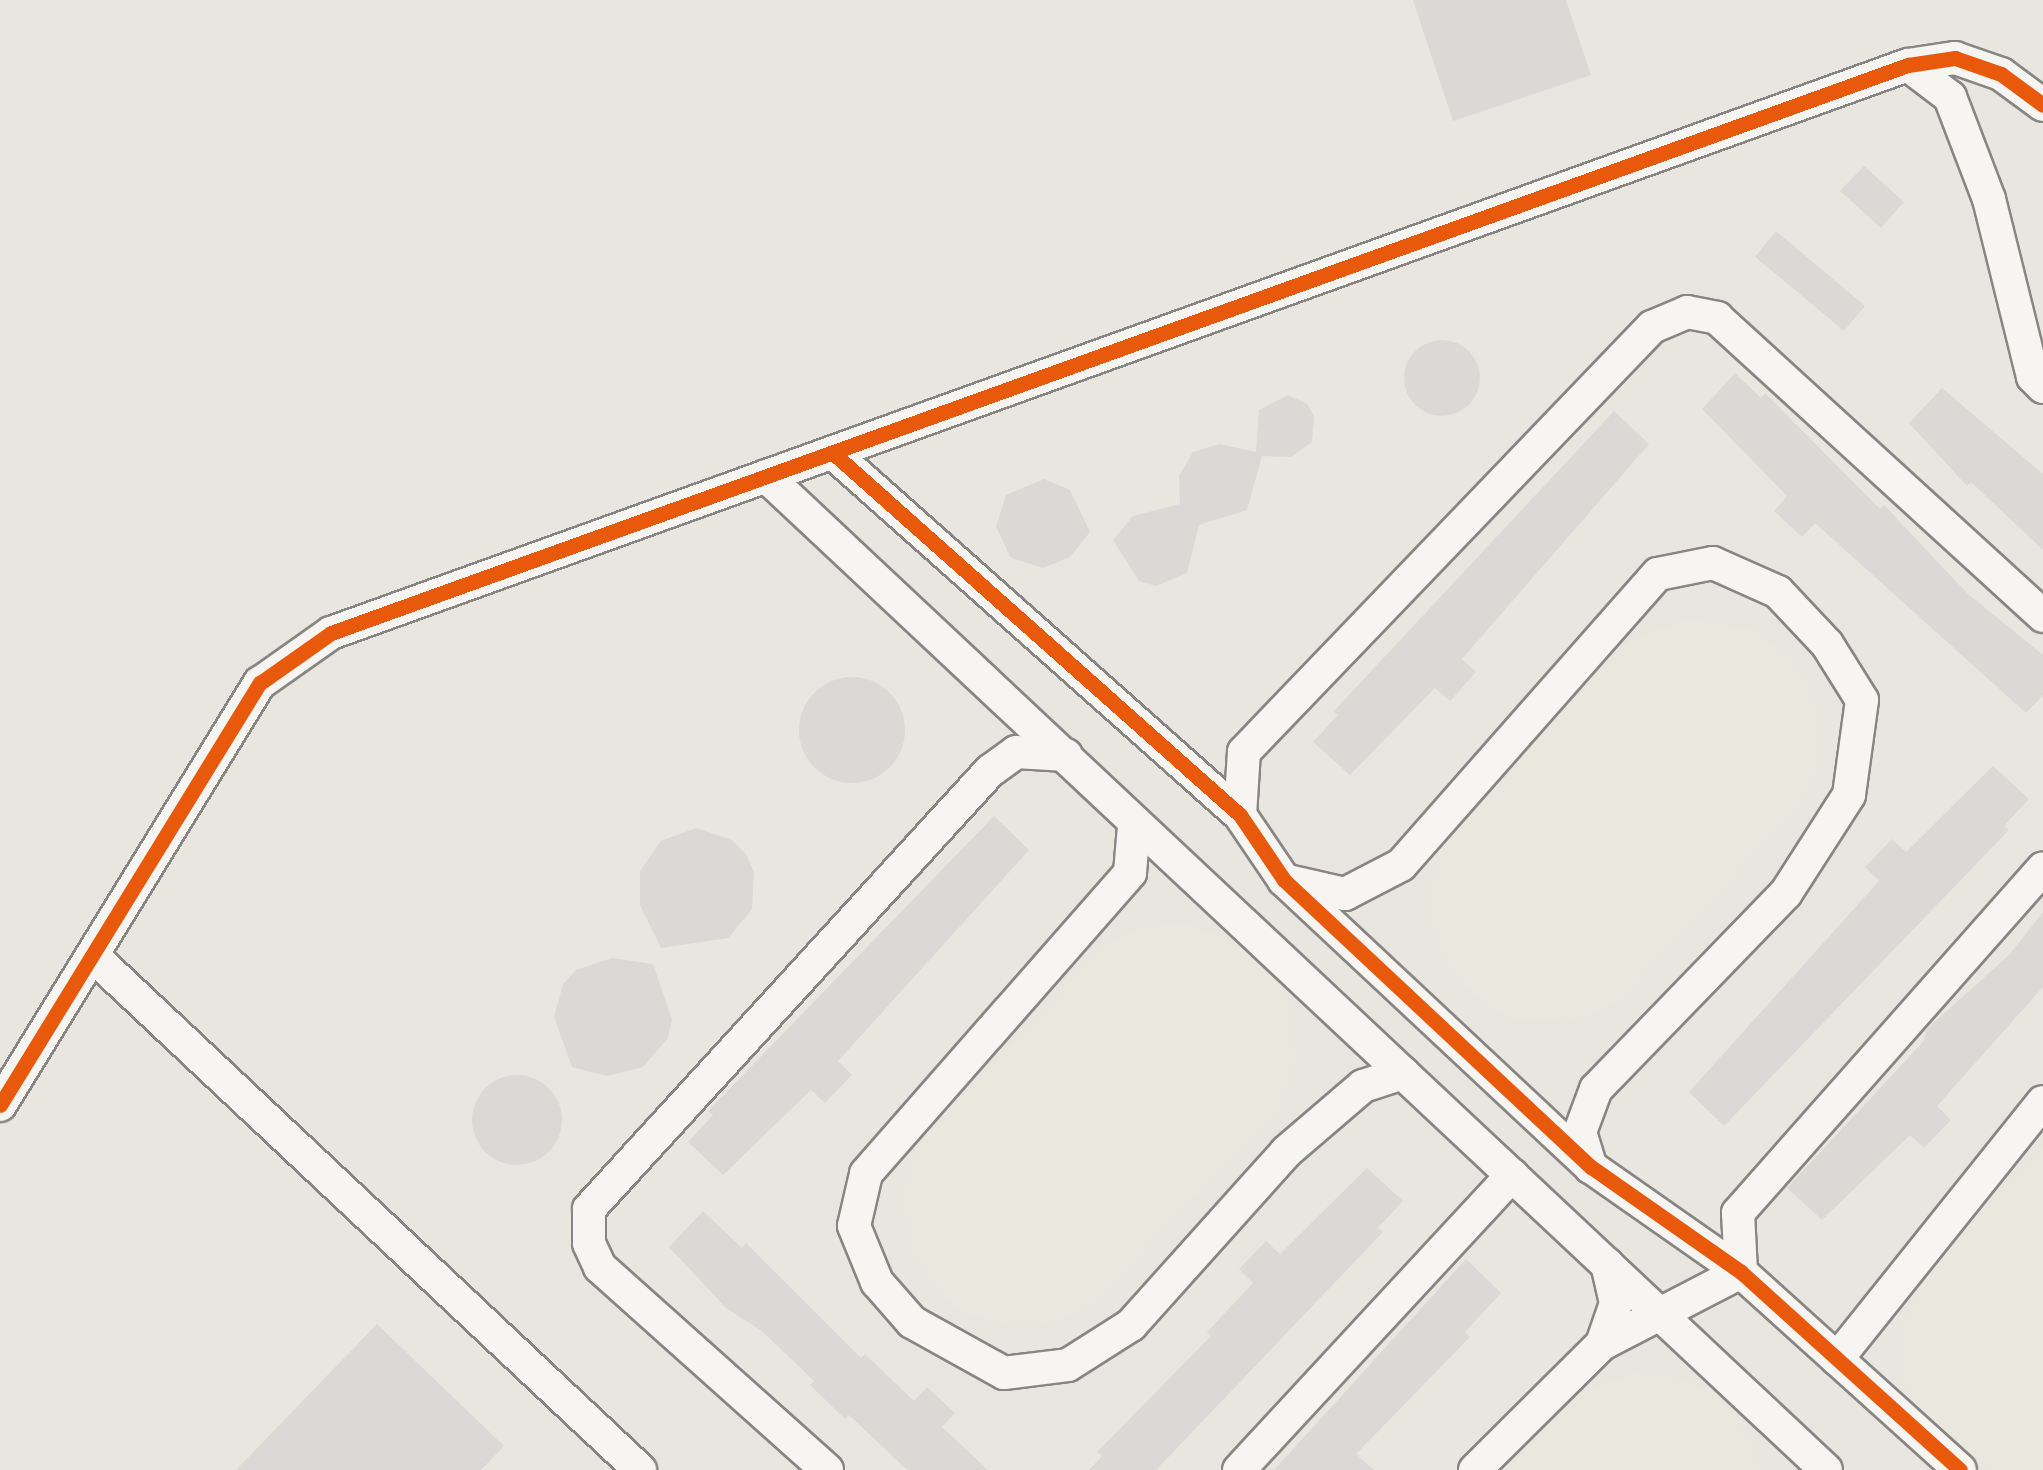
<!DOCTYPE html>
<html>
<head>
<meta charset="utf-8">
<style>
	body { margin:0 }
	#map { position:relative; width:2043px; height:1470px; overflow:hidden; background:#f8f6f0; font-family:Dekko,sans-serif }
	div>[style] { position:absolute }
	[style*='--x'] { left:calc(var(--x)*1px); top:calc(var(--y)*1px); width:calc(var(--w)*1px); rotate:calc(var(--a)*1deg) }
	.built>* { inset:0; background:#e9e6df }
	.green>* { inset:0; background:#e9e7de }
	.building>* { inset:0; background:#dbd9d6 }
	.round { border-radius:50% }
	.roads { filter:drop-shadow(2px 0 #878684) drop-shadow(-2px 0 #878684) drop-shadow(0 2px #878684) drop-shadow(0 -2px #878684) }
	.street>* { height:32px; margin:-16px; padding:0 16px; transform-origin:16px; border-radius:16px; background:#f6f5f1 }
	.cycleway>* { height:15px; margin:-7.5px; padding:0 7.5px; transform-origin:7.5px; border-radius:7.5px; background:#e8590c }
	span { translate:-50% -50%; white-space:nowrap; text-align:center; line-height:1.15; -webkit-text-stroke:8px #fbf7ec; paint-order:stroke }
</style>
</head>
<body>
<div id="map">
	<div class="built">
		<i style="clip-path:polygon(0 0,2043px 0,2043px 1470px,0 1470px)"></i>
	</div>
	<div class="green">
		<i style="clip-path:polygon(1689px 618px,1755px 631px,1793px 660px,1807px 681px,1821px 729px,1821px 755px,1804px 802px,1618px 1003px,1568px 1023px,1515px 1019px,1490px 1009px,1451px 973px,1430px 924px,1428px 897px,1443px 845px,1626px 643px)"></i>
		<i style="clip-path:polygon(1189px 924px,1251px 949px,1282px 988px,1292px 1011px,1296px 1062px,1279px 1109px,1090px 1308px,1040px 1326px,1013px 1327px,962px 1311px,940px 1295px,911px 1251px,902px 1198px,916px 1147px,1103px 947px,1144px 927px)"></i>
		<i style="clip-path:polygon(2043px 1145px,2043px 1470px,1994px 1470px,1963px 1459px,1922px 1423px,1902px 1374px,1903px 1321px,1928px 1273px)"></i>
		<i style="clip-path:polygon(1634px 1373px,1680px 1378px,1719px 1399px,1751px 1438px,1762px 1470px,1499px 1470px,1572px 1396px)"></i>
	</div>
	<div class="building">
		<i style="clip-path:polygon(1413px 0,1566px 0,1591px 75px,1453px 121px)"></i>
		<i style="clip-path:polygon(1864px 166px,1904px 202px,1881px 228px,1840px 191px)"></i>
		<i style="clip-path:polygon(1776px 231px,1865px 306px,1844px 331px,1755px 257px)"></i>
		<i class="round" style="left:1404px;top:340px;width:76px;height:76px"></i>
		<i style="clip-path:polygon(1735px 373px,1761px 398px,1765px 393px,1880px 509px,1884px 505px,1967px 593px,2043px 655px,2043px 695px,2026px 713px,1815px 523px,1802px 537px,1774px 511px,1787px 496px,1702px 409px)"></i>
		<i style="clip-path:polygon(1942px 388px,2043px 474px,2043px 550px,1971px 482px,1967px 486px,1909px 423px)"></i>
		<i style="clip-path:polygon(1288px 395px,1307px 404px,1314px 416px,1312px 442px,1291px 457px,1262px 456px,1247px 510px,1199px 525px,1187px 573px,1156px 586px,1139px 581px,1113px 540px,1133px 516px,1180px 504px,1179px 476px,1193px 452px,1220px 444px,1256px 452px,1259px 410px)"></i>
		<i style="clip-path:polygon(1614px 411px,1649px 444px,1462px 659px,1476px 672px,1450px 701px,1435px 688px,1350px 775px,1313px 742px,1338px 715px,1333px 712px)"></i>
		<i style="clip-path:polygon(1044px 479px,1070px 490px,1090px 532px,1070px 557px,1043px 568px,1011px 558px,996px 527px,1006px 495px)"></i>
		<i class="round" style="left:799px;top:677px;width:106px;height:106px"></i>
		<i style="clip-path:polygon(1993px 766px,2029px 799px,2004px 826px,2009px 830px,1724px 1126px,1689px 1092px,1879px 881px,1865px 867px,1892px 839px,1906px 852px)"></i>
		<i style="clip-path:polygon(994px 816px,1029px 850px,838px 1061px,852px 1075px,825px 1103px,811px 1090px,723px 1175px,688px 1142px,713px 1115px,708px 1111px)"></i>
		<i style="clip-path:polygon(696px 828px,732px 840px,746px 854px,754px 872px,752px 909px,728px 938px,661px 948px,640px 905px,640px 871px,661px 841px)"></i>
		<i style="clip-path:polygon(2043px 912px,2043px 987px,1937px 1106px,1951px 1120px,1924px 1148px,1910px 1135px,1822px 1220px,1787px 1188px,1923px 1042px,1927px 1029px,2009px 955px)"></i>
		<i style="clip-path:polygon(612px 958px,653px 964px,672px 1020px,668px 1038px,643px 1067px,607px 1076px,572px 1067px,554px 1017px,563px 984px,576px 970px)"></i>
		<i class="round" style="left:472px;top:1075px;width:90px;height:90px"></i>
		<i style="clip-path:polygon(1367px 1168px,1403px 1201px,1378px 1228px,1383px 1232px,1156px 1470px,1089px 1470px,1102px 1456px,1097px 1452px,1211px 1336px,1207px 1332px,1253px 1283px,1239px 1269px,1266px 1241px,1280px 1254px)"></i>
		<i style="clip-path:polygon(703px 1211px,742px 1248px,746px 1243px,861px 1358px,865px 1354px,914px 1401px,927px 1387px,955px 1413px,942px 1427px,988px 1470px,907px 1470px,849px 1415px,845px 1419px,810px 1385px,814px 1381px,762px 1331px,726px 1308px,669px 1247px)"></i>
		<i style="clip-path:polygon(1466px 1259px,1501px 1293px,1465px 1332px,1470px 1337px,1356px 1454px,1374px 1470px,1274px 1470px)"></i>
		<i style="clip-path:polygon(377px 1324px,504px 1446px,481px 1470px,236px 1470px)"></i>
	</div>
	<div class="roads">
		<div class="street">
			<i style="--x:1908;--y:65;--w:53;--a:37.3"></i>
			<i style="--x:1950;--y:97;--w:109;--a:69.1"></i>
			<i style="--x:1989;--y:199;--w:183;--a:76.1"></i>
			<i style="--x:2033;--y:377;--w:14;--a:45"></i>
			<i style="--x:833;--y:453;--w:545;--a:41.65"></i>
			<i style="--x:1240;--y:815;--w:78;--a:55.9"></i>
			<i style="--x:1284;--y:880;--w:420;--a:43.1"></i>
			<i style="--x:1591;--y:1167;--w:183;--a:35"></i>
			<i style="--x:1741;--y:1272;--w:295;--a:42.1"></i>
			<i style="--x:766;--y:476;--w:1453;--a:43.16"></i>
			<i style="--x:1240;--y:815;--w:63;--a:-86.4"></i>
			<i style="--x:1244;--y:752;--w:589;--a:-46.17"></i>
			<i style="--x:1652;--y:327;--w:38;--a:-23"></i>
			<i style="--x:1687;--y:312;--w:31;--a:11"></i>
			<i style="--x:1717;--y:318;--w:442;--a:42.4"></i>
			<i style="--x:1134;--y:826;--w:47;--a:94.9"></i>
			<i style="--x:1130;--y:873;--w:400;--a:131.3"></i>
			<i style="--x:866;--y:1174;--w:53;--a:103"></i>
			<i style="--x:854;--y:1226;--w:61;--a:67.7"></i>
			<i style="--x:877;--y:1282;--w:53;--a:48.8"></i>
			<i style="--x:912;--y:1322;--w:105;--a:29"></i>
			<i style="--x:1004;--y:1373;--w:64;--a:-7.1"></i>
			<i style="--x:1068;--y:1365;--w:75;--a:-32.4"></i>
			<i style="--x:1131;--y:1325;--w:232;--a:-48.1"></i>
			<i style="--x:1286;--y:1152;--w:101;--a:-40.6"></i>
			<i style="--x:1363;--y:1086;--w:42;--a:-18"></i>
			<i style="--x:1284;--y:880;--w:63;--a:12.9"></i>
			<i style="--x:1345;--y:894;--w:63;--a:-27.4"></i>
			<i style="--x:1401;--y:865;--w:388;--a:-48.6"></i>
			<i style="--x:1658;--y:574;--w:56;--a:-11.3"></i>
			<i style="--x:1713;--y:563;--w:71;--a:24"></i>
			<i style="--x:1778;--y:592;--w:71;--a:46.7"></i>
			<i style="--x:1827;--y:644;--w:66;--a:58"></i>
			<i style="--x:1862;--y:700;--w:96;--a:97.8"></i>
			<i style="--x:1849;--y:795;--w:117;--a:122.7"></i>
			<i style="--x:1786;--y:893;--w:273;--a:134.1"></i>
			<i style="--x:1596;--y:1089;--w:46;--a:110.4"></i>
			<i style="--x:1580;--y:1132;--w:37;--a:73"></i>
			<i style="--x:93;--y:956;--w:751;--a:43.22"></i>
			<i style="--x:0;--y:1105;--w:496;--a:-58.4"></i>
			<i style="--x:260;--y:683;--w:87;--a:-35.2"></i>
			<i style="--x:331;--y:633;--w:1676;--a:-19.81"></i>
			<i style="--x:1908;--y:65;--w:48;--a:-8.5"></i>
			<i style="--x:1955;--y:58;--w:49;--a:19.2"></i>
			<i style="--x:2001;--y:74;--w:52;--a:36.4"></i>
			<i style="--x:1602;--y:1344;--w:157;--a:-27.4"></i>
			<i style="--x:1741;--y:1272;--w:59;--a:-92.9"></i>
			<i style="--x:1738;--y:1213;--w:460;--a:-48.5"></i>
			<i style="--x:1837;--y:1359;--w:329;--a:-51.3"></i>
			<i style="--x:827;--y:1470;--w:305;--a:-138.2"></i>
			<i style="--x:600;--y:1267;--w:26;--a:-115"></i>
			<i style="--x:589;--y:1243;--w:34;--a:-90"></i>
			<i style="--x:589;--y:1209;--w:594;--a:-47.53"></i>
			<i style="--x:990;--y:771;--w:32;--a:-36"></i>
			<i style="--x:1016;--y:752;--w:50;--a:3.4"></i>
			<i style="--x:1239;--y:1470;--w:402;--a:-47.2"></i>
			<i style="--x:1475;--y:1470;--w:179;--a:-44.8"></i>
			<i style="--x:1602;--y:1344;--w:43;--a:-71.1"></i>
			<i style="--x:1616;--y:1303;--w:40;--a:-103"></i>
		</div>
	</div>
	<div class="cycleway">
		<i style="--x:833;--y:453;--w:545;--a:41.65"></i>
		<i style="--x:1240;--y:815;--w:78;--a:55.9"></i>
		<i style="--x:1284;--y:880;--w:420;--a:43.1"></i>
		<i style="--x:1591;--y:1167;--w:183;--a:35"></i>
		<i style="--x:1741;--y:1272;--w:295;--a:42.1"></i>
		<i style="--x:0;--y:1105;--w:496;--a:-58.4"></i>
		<i style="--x:260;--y:683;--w:87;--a:-35.2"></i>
		<i style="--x:331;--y:633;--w:1676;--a:-19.81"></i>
		<i style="--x:1908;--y:65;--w:48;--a:-8.5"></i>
		<i style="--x:1955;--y:58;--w:49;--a:19.2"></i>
		<i style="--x:2001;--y:74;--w:52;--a:36.4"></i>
	</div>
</div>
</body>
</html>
